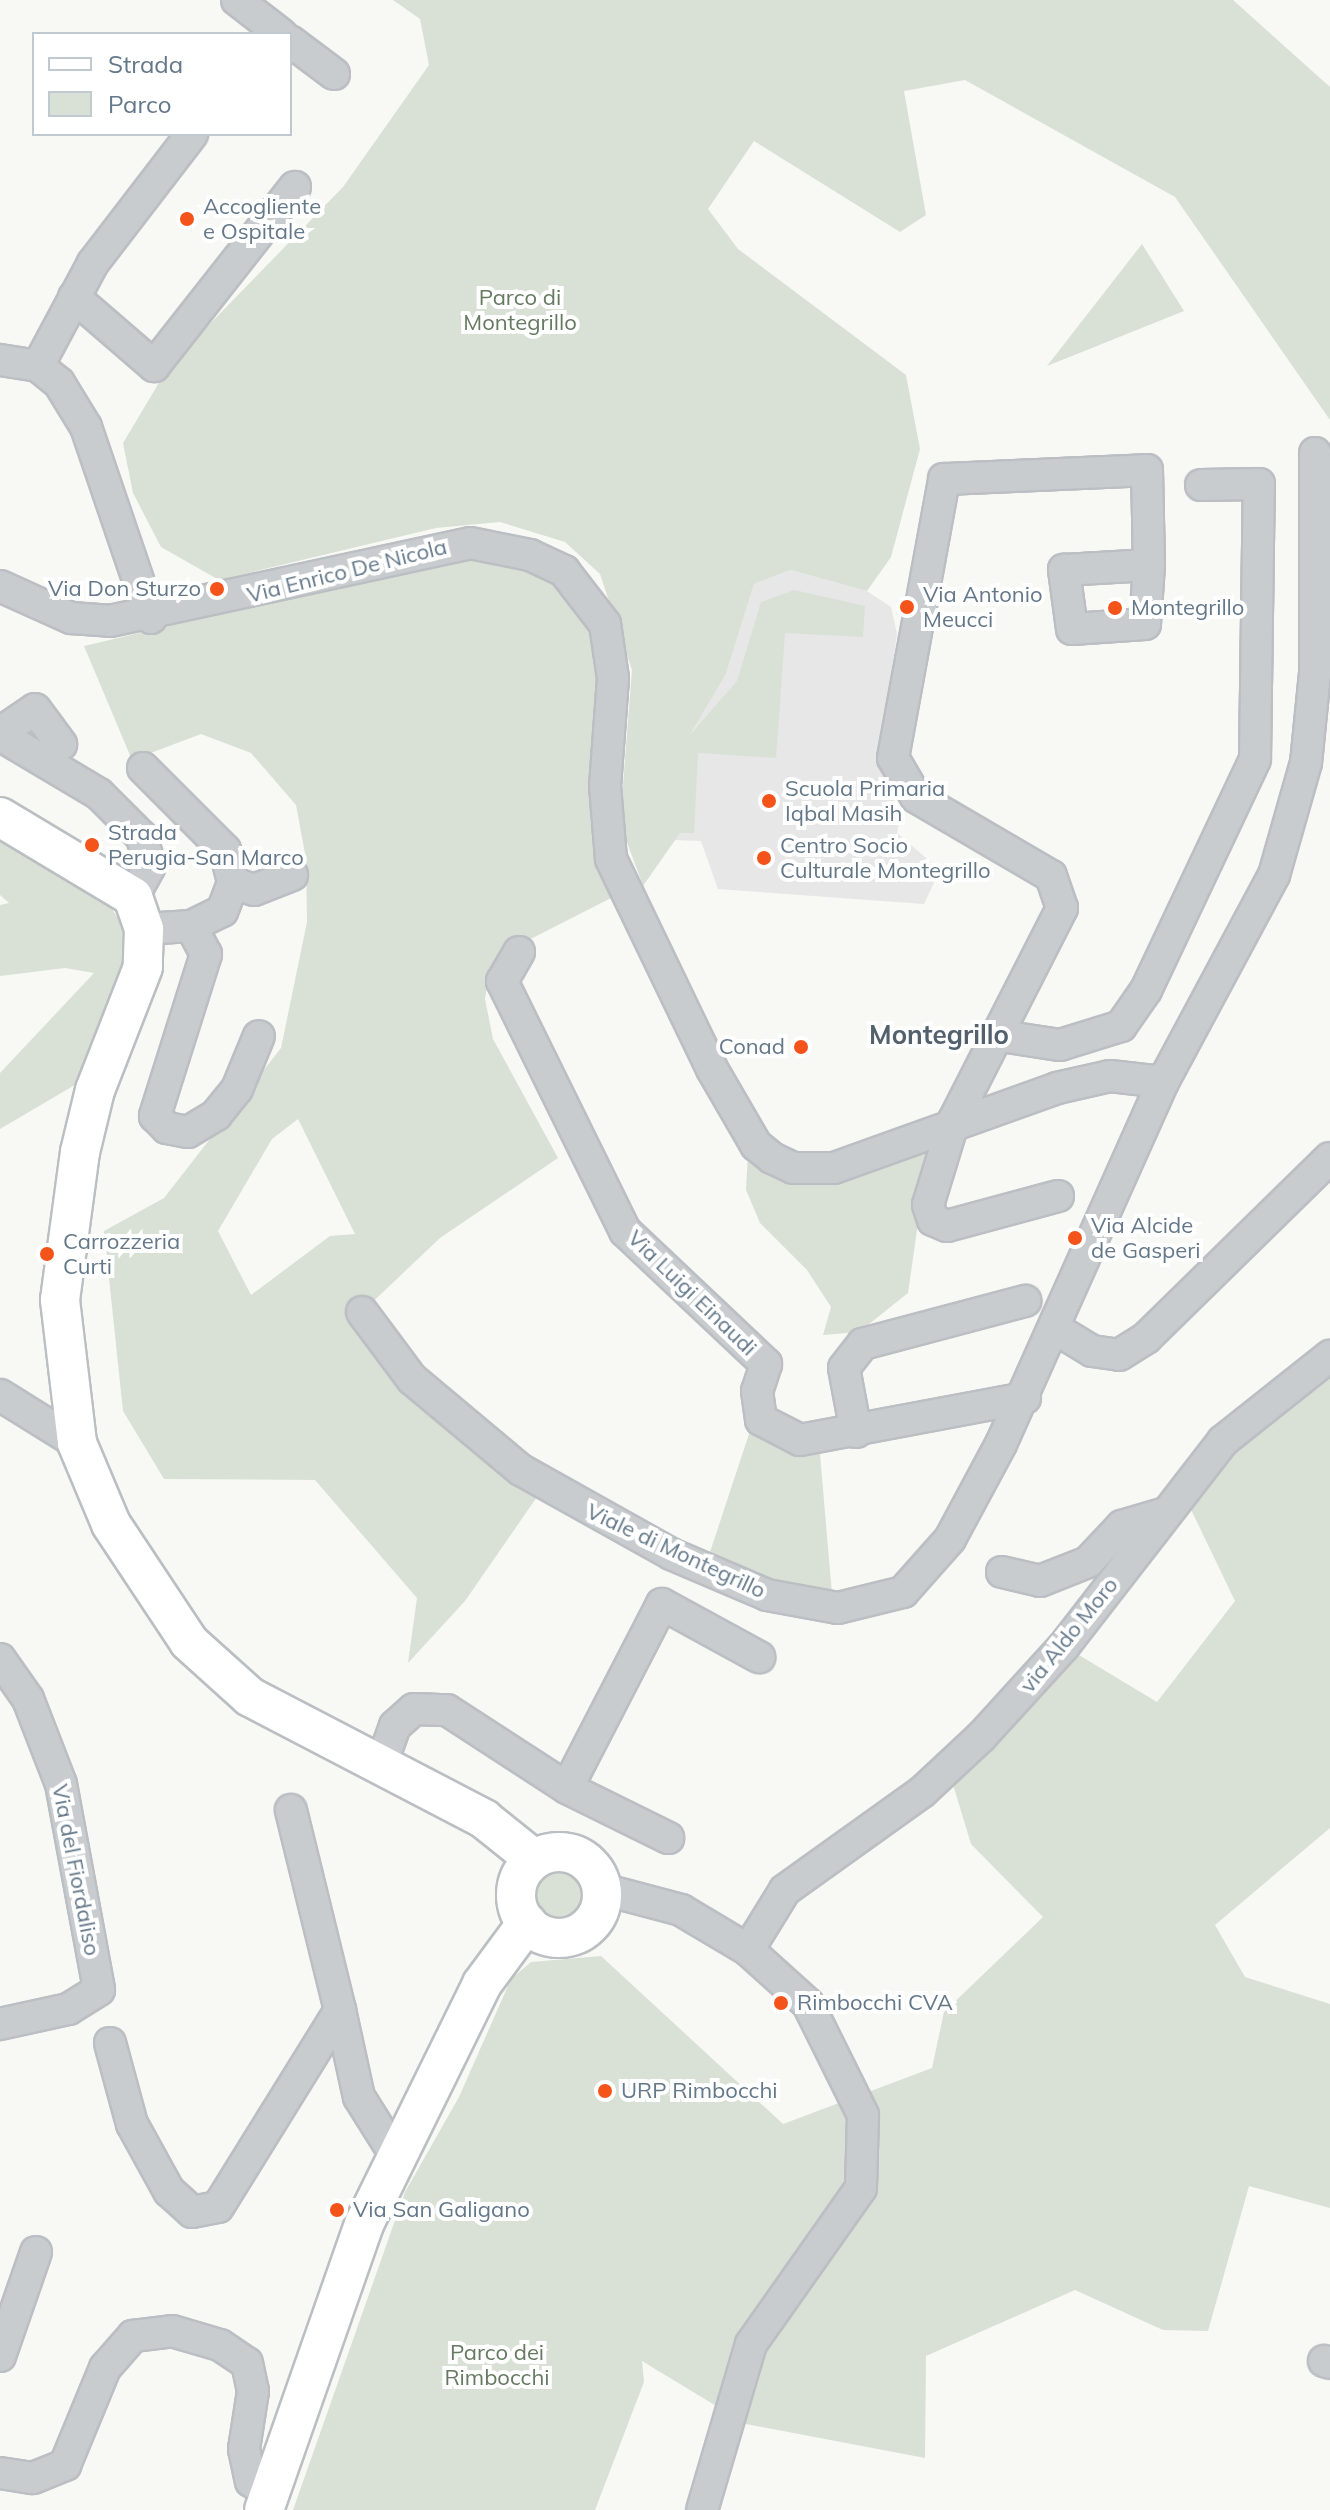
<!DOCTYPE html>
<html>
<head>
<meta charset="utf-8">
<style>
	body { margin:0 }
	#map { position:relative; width:1330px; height:2510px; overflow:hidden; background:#f8f8f5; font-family:Mulish,sans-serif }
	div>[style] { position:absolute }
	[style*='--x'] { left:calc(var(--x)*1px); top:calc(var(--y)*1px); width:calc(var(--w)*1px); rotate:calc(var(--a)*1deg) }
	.built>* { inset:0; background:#e6e7e6 }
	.green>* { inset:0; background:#d9e1d6 }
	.round { border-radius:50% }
	.roads { filter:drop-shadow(2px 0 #bbbfc3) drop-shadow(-2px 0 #bbbfc3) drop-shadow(0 2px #bbbfc3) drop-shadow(0 -2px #bbbfc3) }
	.minor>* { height:30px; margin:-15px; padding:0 15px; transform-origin:15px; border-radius:15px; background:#c8cccf }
	.major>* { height:38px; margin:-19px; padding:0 19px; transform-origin:19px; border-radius:19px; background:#fff }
	.major>.ring { margin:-19px; padding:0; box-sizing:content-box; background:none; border:38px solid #fff; border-radius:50% }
	.dots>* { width:22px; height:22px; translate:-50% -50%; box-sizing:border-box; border:4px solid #fff; border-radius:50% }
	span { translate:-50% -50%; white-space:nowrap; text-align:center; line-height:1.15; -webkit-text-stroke:8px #fff; paint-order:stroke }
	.poi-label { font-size:22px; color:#647889 }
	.left { translate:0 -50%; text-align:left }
	.right { translate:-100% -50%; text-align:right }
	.park-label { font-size:22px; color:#657a60 }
	.street-label { font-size:22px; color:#647889 }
	.quarter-label { font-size:26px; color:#53616d; font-weight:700 }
	.legend { position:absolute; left:32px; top:32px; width:260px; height:104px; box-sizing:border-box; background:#fff; border:2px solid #c1c9d0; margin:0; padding:10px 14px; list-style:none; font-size:24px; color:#647889 }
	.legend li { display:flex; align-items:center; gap:16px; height:40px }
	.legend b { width:40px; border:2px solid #c1c9d0 }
</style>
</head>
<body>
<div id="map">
	<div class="built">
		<i style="clip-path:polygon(790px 570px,867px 591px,891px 607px,897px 634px,880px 754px,900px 817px,897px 833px,940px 870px,924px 904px,718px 889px,701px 841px,674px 840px,685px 741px,726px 674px,754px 584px)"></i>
	</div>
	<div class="green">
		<i style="clip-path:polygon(393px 0,1233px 0,1330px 87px,1330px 420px,1175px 197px,965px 80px,904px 91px,926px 215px,900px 232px,754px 141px,708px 209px,738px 249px,906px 375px,920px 449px,891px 557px,867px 591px,790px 570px,754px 584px,726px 674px,689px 736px,737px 681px,761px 602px,794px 590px,865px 606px,863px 637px,785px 633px,776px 758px,698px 753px,694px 833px,680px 833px,643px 886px,620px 823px,632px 670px,600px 574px,565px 542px,500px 522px,436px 528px,219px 580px,161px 547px,133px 493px,123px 443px,169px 366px,343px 187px,429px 65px,420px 19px)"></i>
		<i style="clip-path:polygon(1142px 244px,1184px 311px,1047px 366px)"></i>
		<i style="clip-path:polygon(evenodd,470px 555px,555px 576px,598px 635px,603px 709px,590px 821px,617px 895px,505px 952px,489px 973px,485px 999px,493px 1039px,558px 1158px,440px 1238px,362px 1312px,539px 1494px,465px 1601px,408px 1663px,417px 1598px,315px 1480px,164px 1479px,123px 1411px,104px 1231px,164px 1198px,281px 1048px,307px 922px,306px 859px,296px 805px,251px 753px,201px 734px,132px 760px,84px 646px,470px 555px,298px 1119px,355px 1234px,330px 1236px,251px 1295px,218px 1231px,272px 1139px,298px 1119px)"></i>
		<i style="clip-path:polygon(0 832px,93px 881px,122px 924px,124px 955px,85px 1079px,0 1129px,0 1073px,94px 973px,65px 968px,0 976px,0 905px,9px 903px,0 895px)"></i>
		<i style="clip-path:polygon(929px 1146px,908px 1293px,859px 1332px,823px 1335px,831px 1307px,807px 1270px,760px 1223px,746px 1190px,748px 1152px,777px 1175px,811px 1185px)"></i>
		<i style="clip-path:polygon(1330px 1356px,1330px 1828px,1215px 1925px,1245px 1977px,1330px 2004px,1330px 2208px,1249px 2186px,1208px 2331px,1163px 2330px,1075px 2290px,926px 2356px,925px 2458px,746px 2424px,642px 2361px,644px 2382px,595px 2510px,293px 2510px,405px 2192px,459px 2097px,511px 1979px,531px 1962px,601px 1956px,783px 2124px,932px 2068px,944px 2012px,1043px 1917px,971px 1844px,948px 1768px,1064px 1646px,1157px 1702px,1235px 1601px,1183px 1493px)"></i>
		<i style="clip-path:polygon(751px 1428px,820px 1454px,832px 1594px,768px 1587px,708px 1558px)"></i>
		<i class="round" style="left:530px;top:1866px;width:58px;height:58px"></i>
	</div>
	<div class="roads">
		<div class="minor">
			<i style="--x:237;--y:0;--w:56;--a:37.7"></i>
			<i style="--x:290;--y:41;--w:55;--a:36.9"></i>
			<i style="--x:74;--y:297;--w:106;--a:40.8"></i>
			<i style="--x:154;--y:366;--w:228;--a:-51.8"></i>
			<i style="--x:0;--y:360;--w:38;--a:9"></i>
			<i style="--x:0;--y:586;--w:78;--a:24.3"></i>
			<i style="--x:71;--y:618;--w:39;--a:4"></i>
			<i style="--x:110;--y:621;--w:368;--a:-12.2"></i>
			<i style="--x:470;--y:543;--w:61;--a:11.3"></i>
			<i style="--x:530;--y:555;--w:38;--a:25"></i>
			<i style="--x:564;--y:571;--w:67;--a:52.3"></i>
			<i style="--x:605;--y:624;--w:55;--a:81.6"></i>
			<i style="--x:613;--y:678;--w:108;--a:94.2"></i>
			<i style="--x:605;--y:786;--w:73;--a:85.3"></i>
			<i style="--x:611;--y:859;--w:233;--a:64.3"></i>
			<i style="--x:712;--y:1069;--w:88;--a:59.9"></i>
			<i style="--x:756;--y:1145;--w:21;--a:39"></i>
			<i style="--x:772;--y:1158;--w:23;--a:25"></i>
			<i style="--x:793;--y:1168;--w:41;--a:0"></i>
			<i style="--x:834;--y:1168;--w:237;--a:-19.7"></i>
			<i style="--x:1057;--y:1088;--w:54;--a:-12.8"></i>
			<i style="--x:1110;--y:1076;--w:53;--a:6.5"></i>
			<i style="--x:151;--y:618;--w:202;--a:-108.8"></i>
			<i style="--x:86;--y:427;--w:52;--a:-121.5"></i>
			<i style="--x:59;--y:383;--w:27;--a:-141"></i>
			<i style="--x:38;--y:366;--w:117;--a:-61.9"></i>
			<i style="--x:93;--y:263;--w:163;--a:-52.5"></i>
			<i style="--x:0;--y:733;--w:42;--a:-34.4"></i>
			<i style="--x:35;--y:709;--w:44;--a:53.4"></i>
			<i style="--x:0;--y:735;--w:115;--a:30.8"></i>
			<i style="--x:99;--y:794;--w:61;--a:45"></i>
			<i style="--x:142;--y:837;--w:30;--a:75"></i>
			<i style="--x:150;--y:866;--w:35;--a:119"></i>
			<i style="--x:143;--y:768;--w:116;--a:45"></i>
			<i style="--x:225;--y:850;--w:34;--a:76"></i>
			<i style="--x:233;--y:883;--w:30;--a:111"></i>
			<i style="--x:222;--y:911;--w:34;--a:154"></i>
			<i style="--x:191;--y:926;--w:47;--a:176.3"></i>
			<i style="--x:233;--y:883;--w:22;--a:18"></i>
			<i style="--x:254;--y:890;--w:41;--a:-21.5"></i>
			<i style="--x:191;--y:926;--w:32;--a:62"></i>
			<i style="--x:206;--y:954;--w:170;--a:107.5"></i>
			<i style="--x:155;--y:1116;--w:17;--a:45"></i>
			<i style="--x:167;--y:1128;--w:21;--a:11"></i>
			<i style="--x:188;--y:1132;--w:33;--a:-31"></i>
			<i style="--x:216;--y:1115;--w:33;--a:-51"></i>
			<i style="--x:237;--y:1089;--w:57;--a:-67.5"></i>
			<i style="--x:519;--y:952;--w:34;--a:120"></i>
			<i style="--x:502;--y:981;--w:279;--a:63.8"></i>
			<i style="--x:625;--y:1231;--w:194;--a:43.3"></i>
			<i style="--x:766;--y:1364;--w:28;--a:108"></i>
			<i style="--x:757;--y:1391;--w:29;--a:82"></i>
			<i style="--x:761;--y:1420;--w:44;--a:27.1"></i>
			<i style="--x:800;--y:1440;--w:229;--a:-10.6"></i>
			<i style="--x:1001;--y:1036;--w:60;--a:8.7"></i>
			<i style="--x:1060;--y:1045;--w:64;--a:-17.3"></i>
			<i style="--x:1121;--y:1026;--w:44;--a:-55.2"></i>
			<i style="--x:1146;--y:990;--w:255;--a:-64.7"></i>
			<i style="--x:1255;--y:759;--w:275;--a:-89.2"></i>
			<i style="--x:1259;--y:484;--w:58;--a:179"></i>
			<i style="--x:1058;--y:1196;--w:115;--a:164.9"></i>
			<i style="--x:947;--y:1226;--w:15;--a:-157"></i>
			<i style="--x:933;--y:1220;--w:16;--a:-108"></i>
			<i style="--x:928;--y:1205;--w:89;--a:-73"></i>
			<i style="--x:954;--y:1120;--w:238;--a:-63"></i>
			<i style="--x:1062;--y:908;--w:34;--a:-109"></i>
			<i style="--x:1051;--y:876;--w:156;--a:-149.7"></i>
			<i style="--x:916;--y:797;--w:45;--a:-120.5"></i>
			<i style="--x:893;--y:758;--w:284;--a:-79.6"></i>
			<i style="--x:944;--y:479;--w:203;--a:-2.5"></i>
			<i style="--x:1147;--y:470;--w:95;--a:88.8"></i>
			<i style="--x:1149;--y:565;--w:59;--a:93.9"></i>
			<i style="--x:1145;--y:624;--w:73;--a:176.1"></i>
			<i style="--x:1072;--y:629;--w:60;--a:-97.7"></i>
			<i style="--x:1064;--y:570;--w:85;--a:-3.4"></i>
			<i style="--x:362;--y:1312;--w:84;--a:53.3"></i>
			<i style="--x:412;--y:1379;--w:142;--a:39.9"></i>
			<i style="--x:521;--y:1470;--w:172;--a:29.2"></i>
			<i style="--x:671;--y:1554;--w:104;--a:23.1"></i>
			<i style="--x:767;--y:1595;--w:72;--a:10.4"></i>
			<i style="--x:838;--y:1608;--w:67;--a:-13.8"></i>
			<i style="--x:903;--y:1592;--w:71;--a:-48.4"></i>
			<i style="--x:950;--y:1539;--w:108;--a:-61.8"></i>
			<i style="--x:1001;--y:1444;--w:397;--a:-65.9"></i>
			<i style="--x:1163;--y:1082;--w:235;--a:-61.8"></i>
			<i style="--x:1274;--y:875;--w:116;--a:-74.1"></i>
			<i style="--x:1306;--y:763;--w:90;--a:-84.3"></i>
			<i style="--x:1315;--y:673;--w:220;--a:-90"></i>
			<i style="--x:1054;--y:1328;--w:44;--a:31.2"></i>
			<i style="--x:1092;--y:1351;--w:27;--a:8"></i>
			<i style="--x:1119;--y:1355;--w:32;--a:-32"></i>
			<i style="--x:1146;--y:1338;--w:257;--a:-44.4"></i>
			<i style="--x:0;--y:1395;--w:91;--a:31.9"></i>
			<i style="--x:856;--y:1432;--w:65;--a:-100.6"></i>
			<i style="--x:844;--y:1368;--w:31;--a:-52"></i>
			<i style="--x:863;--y:1344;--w:168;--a:-14.9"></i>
			<i style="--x:1002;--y:1572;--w:39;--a:13"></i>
			<i style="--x:1040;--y:1581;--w:52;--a:-21.6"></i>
			<i style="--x:1088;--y:1562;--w:50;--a:-46.6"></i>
			<i style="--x:1122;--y:1526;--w:46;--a:-16.5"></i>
			<i style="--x:0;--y:1659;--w:49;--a:55"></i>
			<i style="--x:28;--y:1699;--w:91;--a:68.8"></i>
			<i style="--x:61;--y:1784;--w:209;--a:79.5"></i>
			<i style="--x:99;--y:1990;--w:36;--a:148"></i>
			<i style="--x:68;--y:2009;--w:70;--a:167.6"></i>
			<i style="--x:381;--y:1765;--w:41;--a:-70.3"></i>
			<i style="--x:395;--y:1726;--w:25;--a:-42"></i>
			<i style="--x:414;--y:1709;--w:33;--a:2"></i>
			<i style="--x:447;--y:1710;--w:143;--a:33"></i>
			<i style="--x:567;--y:1788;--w:113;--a:26.3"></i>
			<i style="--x:567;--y:1788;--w:207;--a:-62.7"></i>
			<i style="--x:662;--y:1604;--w:111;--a:28.7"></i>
			<i style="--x:602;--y:1889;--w:82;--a:14.9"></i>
			<i style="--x:681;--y:1910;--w:78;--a:30.8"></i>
			<i style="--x:748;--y:1950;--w:81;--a:42"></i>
			<i style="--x:808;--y:2004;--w:124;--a:63.6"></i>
			<i style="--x:863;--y:2115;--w:73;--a:91.6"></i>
			<i style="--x:861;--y:2188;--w:191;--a:125.2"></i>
			<i style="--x:751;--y:2344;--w:173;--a:106.4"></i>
			<i style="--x:748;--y:1950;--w:70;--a:-58.3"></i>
			<i style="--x:785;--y:1890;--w:168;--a:-35.6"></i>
			<i style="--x:922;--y:1792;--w:81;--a:-43"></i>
			<i style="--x:981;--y:1737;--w:123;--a:-47.6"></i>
			<i style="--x:1064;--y:1646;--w:259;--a:-52.2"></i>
			<i style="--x:1223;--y:1441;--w:137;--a:-38.5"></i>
			<i style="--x:340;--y:2010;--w:89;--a:77.7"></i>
			<i style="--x:359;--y:2097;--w:70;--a:57.9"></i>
			<i style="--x:110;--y:2043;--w:84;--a:74.8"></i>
			<i style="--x:132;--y:2124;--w:77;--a:61.1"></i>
			<i style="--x:169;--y:2191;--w:31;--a:42"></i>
			<i style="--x:192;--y:2212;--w:26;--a:-11"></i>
			<i style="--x:218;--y:2207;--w:232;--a:-58.2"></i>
			<i style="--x:340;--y:2010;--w:206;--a:-103.8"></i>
			<i style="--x:0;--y:2356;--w:110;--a:-70.9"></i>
			<i style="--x:1324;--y:2361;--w:6;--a:18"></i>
			<i style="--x:0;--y:2473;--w:33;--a:9"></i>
			<i style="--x:33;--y:2478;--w:35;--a:-22"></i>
			<i style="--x:65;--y:2465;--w:105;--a:-67.6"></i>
			<i style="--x:105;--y:2368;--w:43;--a:-48.8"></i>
			<i style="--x:133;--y:2336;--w:39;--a:-7"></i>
			<i style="--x:172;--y:2331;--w:50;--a:16.3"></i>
			<i style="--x:220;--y:2345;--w:32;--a:34"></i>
			<i style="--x:247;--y:2363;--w:29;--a:78"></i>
			<i style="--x:253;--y:2391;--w:59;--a:98.8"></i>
			<i style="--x:244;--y:2449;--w:33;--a:78"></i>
			<i style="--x:251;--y:2481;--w:23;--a:34"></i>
		</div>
		<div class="major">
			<i style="--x:0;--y:817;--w:155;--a:31"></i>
			<i style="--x:133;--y:897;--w:34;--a:71"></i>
			<i style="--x:144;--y:929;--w:38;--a:92"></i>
			<i style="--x:143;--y:967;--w:132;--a:111.3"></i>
			<i style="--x:95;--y:1090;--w:64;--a:103.6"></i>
			<i style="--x:80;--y:1152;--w:149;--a:97.7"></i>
			<i style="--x:60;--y:1300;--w:144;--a:83.2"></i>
			<i style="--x:77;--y:1443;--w:88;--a:67.2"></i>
			<i style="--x:111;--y:1524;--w:141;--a:56.5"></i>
			<i style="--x:189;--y:1642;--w:82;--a:42"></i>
			<i style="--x:250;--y:1697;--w:264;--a:27.5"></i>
			<i style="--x:484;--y:1819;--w:64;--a:38.7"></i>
			<i class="ring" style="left:516px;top:1852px;width:48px;height:48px"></i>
			<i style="--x:264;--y:2510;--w:305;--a:-70.7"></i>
			<i style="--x:365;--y:2222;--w:265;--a:-63.8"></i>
			<i style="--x:482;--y:1984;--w:76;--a:-53.6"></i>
		</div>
	</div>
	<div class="dots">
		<i style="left:187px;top:219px;background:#f45319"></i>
		<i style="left:217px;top:589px;background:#f45319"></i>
		<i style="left:907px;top:607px;background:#f45319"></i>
		<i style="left:1115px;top:608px;background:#f45319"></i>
		<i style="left:769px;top:801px;background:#f45319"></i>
		<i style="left:92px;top:845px;background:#f45319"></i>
		<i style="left:764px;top:858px;background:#f45319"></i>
		<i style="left:801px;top:1047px;background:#f45319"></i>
		<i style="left:1075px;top:1238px;background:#f45319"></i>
		<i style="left:47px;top:1254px;background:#f45319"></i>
		<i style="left:781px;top:2003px;background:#f45319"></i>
		<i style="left:605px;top:2091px;background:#f45319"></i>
		<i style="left:337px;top:2210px;background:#f45319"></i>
	</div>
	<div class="poi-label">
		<span class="left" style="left:203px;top:219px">Accogliente<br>e Ospitale</span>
		<span class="right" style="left:201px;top:589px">Via Don Sturzo</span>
		<span class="left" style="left:923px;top:607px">Via Antonio<br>Meucci</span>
		<span class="left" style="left:1131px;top:608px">Montegrillo</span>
		<span class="left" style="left:785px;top:801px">Scuola Primaria<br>Iqbal Masih</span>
		<span class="left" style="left:108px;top:845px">Strada<br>Perugia-San Marco</span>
		<span class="left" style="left:780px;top:858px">Centro Socio<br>Culturale Montegrillo</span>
		<span class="right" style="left:785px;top:1047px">Conad</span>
		<span class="left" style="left:1091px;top:1238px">Via Alcide<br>de Gasperi</span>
		<span class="left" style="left:63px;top:1254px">Carrozzeria<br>Curti</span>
		<span class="left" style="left:797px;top:2003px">Rimbocchi CVA</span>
		<span class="left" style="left:621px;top:2091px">URP Rimbocchi</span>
		<span class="left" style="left:353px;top:2210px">Via San Galigano</span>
	</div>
	<div class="park-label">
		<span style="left:520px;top:310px">Parco di<br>Montegrillo</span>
		<span style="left:497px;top:2365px">Parco dei<br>Rimbocchi</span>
	</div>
	<div class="street-label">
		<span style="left:347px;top:571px;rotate:-14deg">Via Enrico De Nicola</span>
		<span style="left:692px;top:1293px;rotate:44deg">Via Luigi Einaudi</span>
		<span style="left:676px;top:1551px;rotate:25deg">Viale di Montegrillo</span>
		<span style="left:1069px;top:1635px;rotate:-51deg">via Aldo Moro</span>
		<span style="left:76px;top:1870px;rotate:79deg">Via del Fiordaliso</span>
	</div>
	<div class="quarter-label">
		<span style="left:939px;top:1035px">Montegrillo</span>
	</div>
	<ul class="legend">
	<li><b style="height:10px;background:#fff"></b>Strada</li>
	<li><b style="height:22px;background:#d9e1d6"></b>Parco</li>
	</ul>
</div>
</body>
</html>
